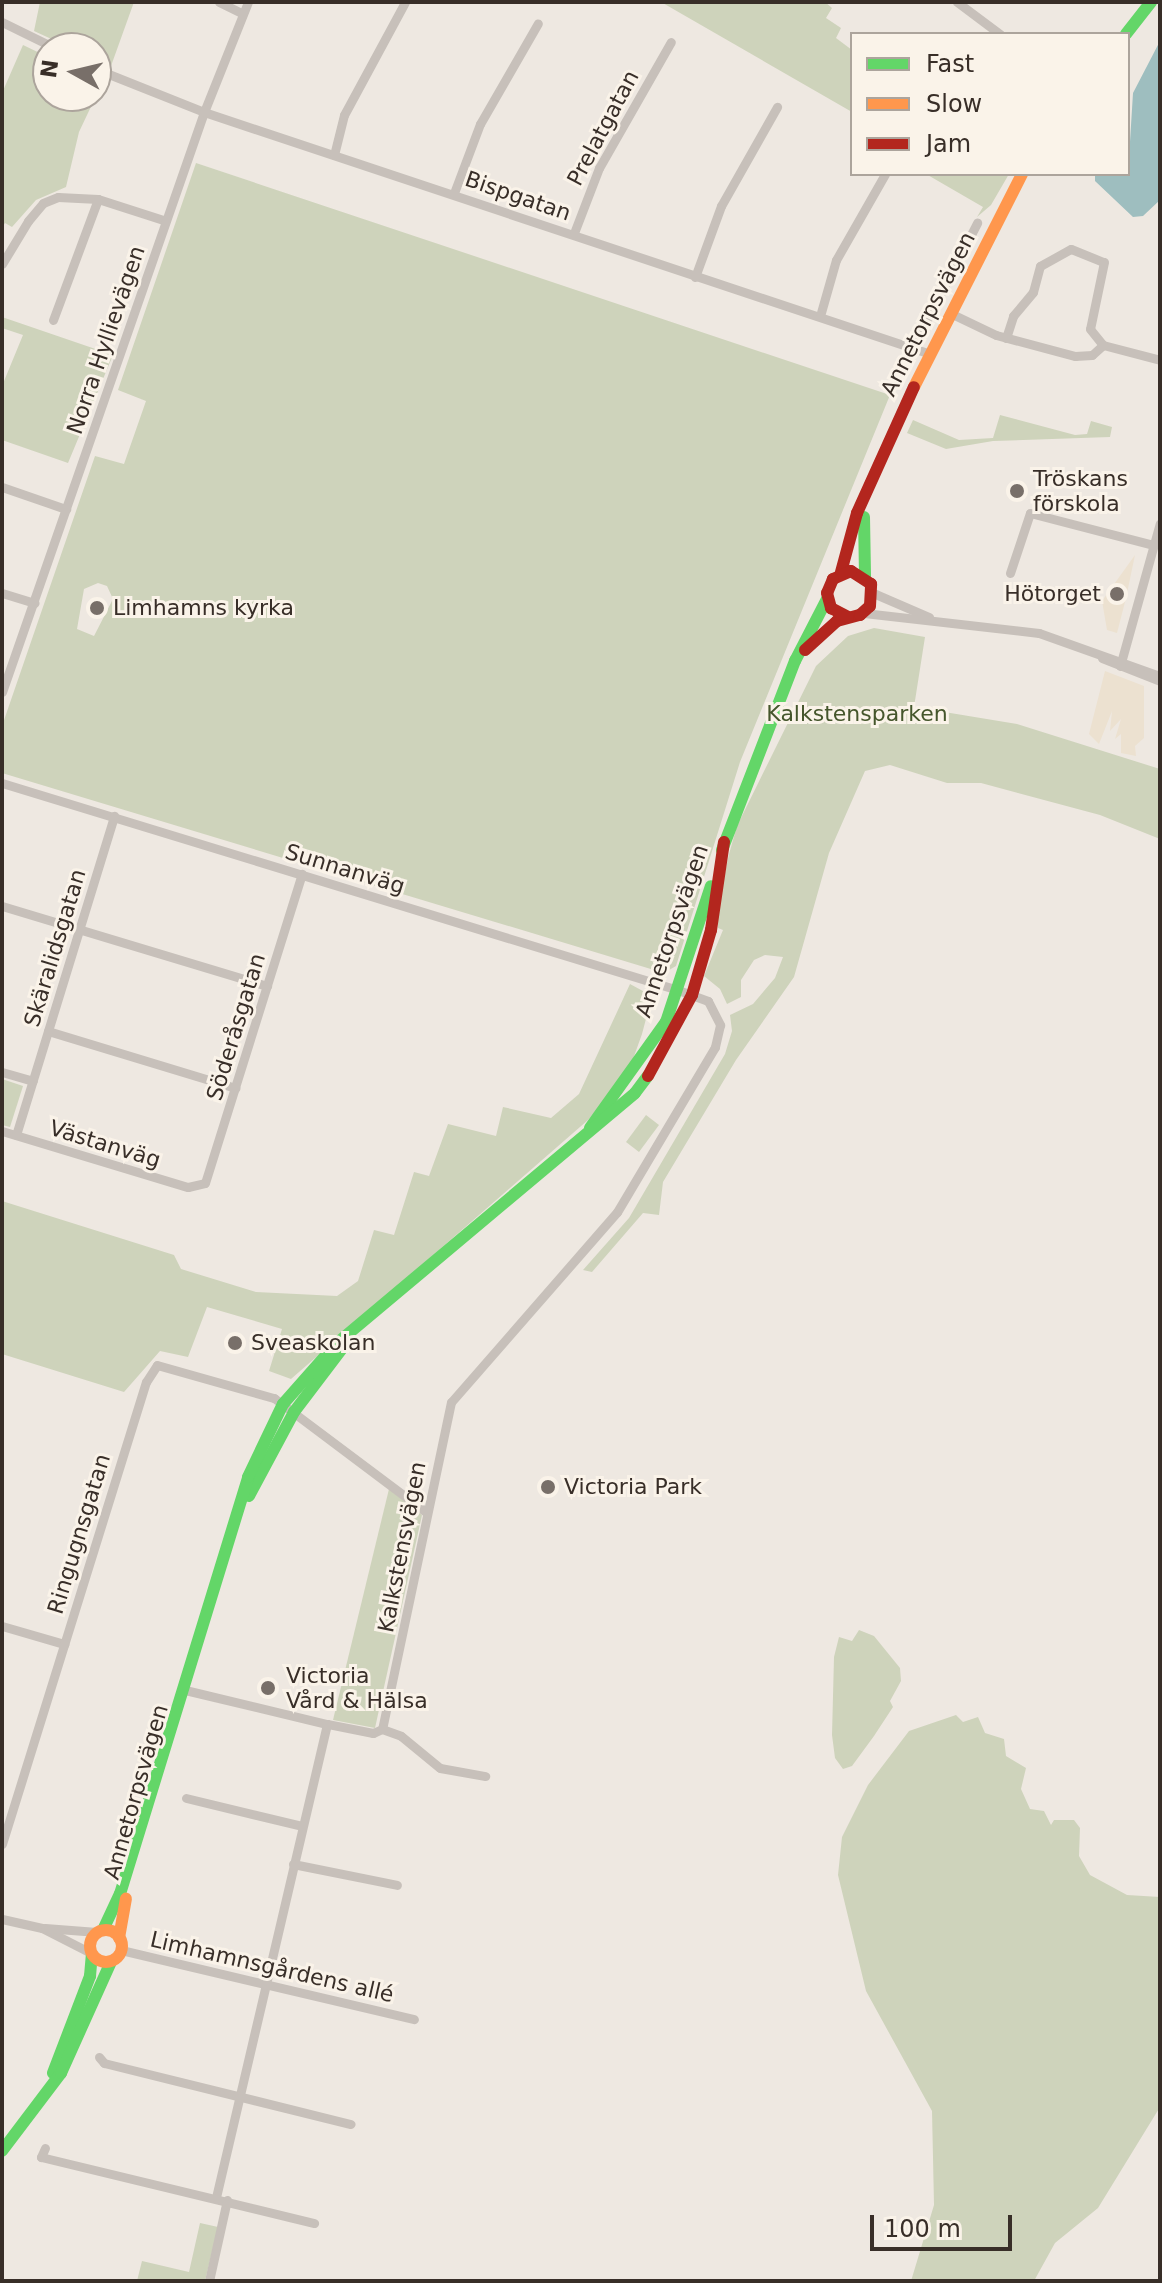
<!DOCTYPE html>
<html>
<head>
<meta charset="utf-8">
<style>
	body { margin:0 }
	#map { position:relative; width:1162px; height:2283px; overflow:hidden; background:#eee8e1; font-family:"DejaVu Sans",sans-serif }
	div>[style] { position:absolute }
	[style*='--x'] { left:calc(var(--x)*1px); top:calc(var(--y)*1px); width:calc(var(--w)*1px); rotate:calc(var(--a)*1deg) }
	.green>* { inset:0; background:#ced3bb }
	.plaza>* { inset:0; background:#ece1d0 }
	.water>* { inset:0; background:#9ebebf }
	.street>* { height:9px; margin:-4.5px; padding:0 4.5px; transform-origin:4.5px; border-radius:4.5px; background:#c7c0ba }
	.fast>* { height:12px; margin:-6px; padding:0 6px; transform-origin:6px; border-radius:6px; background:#63d668 }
	.slow>* { height:12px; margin:-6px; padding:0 6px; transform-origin:6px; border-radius:6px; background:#ff974d }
	.slow>.ring { margin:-6px; padding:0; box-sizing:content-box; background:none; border:12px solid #ff974d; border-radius:50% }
	.jam>* { height:12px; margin:-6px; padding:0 6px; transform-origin:6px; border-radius:6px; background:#b3261e }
	.dots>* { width:22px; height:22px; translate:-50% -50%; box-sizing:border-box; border:4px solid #faf3e9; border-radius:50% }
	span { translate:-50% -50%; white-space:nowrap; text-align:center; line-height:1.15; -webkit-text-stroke:6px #faf3e9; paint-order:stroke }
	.street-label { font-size:22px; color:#382e28 }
	.poi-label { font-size:22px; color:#382e28 }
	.left { translate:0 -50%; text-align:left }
	.right { translate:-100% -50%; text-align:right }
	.park-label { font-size:22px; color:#45562c }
	.frame { position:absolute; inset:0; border:4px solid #382e28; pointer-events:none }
	.legend { position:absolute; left:850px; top:32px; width:280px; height:144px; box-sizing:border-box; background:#faf3e9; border:2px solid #aca49c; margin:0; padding:10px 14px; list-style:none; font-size:24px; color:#382e28 }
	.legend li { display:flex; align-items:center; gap:16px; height:40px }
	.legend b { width:40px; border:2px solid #aca49c }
	.north { position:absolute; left:32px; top:32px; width:80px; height:80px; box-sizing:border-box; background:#faf3e9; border:2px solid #aca49c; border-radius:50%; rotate:278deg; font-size:22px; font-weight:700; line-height:32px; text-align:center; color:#382e28 }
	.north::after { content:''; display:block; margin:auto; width:28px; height:36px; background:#786f69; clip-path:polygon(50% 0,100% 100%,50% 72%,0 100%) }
	.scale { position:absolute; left:870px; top:2215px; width:142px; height:36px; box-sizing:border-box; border:4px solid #382e28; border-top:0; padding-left:10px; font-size:24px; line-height:28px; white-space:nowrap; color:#382e28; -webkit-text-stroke:6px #faf3e9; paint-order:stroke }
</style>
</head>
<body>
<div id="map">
	<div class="green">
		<i style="clip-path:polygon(40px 2px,134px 2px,111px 66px,96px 59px,96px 48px,71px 48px,34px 31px)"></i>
		<i style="clip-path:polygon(661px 2px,825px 2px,832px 8px,826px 18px,841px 28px,836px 38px,852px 50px,852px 112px)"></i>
		<i style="clip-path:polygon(23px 45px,48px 57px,48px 96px,96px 96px,79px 132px,66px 187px,36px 200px,12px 227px,5px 223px,2px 228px,2px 93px)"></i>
		<i style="clip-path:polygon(evenodd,196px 163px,890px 395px,740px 762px,676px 966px,664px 973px,2px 773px,2px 726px,95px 456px,124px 464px,146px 401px,118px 390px,196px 163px,98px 583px,107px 586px,113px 599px,94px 636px,77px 629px,84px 589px,98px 583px)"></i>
		<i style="clip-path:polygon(926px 174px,1009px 174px,991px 205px,977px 217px,983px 207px)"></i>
		<i style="clip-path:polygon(2px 317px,113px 355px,68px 463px,2px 440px,2px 386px,23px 335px,2px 328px)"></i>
		<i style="clip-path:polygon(1000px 415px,1075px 435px,1087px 434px,1091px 421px,1112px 427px,1110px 437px,993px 441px,946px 449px,907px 433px,913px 420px,959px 440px,993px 438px)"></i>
		<i style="clip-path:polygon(874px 628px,925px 637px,914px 707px,1017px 724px,1160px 769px,1160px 839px,1100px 815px,981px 783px,947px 783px,890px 765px,865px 771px,829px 853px,794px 977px,736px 1060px,663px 1182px,659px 1215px,643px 1213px,592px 1272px,583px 1270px,629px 1218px,725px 1054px,732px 1031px,730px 1015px,753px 1004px,775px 978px,783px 957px,765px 955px,754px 960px,741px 980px,741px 997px,727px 1004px,720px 989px,704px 976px,723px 930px,718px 928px,718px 906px,729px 854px,737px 826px,816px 666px,848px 636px)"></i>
		<i style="clip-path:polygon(630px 984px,652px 996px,642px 1034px,628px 1073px,588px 1120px,291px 1379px,269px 1371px,282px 1329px,207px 1307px,188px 1357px,160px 1351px,124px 1392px,2px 1354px,2px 1201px,174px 1255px,181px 1269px,256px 1292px,337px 1296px,358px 1281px,374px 1230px,394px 1235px,414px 1172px,429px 1176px,448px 1124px,496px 1136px,503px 1107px,551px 1118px,579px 1094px)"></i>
		<i style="clip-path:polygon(2px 1079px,23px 1086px,10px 1127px,2px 1125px)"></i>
		<i style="clip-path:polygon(646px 1115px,659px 1125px,639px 1152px,626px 1142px)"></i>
		<i style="clip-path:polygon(389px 1489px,422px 1515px,375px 1728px,333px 1720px)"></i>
		<i style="clip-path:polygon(859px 1630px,874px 1636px,900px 1668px,901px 1681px,890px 1701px,893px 1707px,874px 1736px,852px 1766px,843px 1769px,835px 1758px,832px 1735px,834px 1657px,839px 1637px,852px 1641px)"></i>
		<i style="clip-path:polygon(956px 1715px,963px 1722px,978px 1717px,985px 1733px,1004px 1739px,1006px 1756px,1026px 1768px,1021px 1789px,1030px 1809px,1044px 1811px,1051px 1825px,1054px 1820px,1074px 1820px,1080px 1828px,1079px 1856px,1090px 1875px,1127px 1895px,1160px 1897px,1160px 2107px,1098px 2208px,1055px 2243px,1034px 2281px,911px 2281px,934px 2205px,932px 2111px,866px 1991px,838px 1875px,842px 1837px,868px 1785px,909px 1731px)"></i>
		<i style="clip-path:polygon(200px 2223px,218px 2227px,205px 2281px,137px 2281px,142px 2261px,189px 2272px)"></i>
	</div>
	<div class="plaza">
		<i style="clip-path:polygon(1135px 555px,1126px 598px,1117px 633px,1107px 630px,1102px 601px)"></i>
		<i style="clip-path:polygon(1105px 671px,1144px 686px,1144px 738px,1135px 746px,1136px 756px,1121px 753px,1121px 734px,1115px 739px,1121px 719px,1110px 731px,1112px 711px,1099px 744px,1089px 734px)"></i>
	</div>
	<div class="water">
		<i style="clip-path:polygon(1160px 41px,1160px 200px,1143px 216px,1133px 217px,1095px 181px,1095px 174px,1128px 174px,1133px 93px)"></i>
	</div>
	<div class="street">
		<i style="--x:219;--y:2;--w:25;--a:26"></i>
		<i style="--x:957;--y:2;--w:54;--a:36.7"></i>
		<i style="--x:2;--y:22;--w:59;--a:26.1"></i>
		<i style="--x:96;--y:69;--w:116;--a:21.7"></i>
		<i style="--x:204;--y:112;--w:765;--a:18.43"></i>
		<i style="--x:334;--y:155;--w:41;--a:-76"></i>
		<i style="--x:344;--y:115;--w:128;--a:-61.6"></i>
		<i style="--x:454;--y:193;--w:74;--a:-69.4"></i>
		<i style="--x:480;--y:124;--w:116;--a:-60.1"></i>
		<i style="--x:574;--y:233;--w:70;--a:-69"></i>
		<i style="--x:599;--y:168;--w:145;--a:-60.3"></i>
		<i style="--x:2;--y:264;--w:50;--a:-58.8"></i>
		<i style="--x:28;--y:221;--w:23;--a:-50"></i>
		<i style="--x:43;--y:203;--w:16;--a:-22"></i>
		<i style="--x:58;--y:197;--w:40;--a:2.9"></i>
		<i style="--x:98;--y:199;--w:71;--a:17.9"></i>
		<i style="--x:695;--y:277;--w:76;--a:-69.9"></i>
		<i style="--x:721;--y:206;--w:114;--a:-60.5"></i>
		<i style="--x:950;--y:313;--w:51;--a:25.6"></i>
		<i style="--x:996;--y:335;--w:82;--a:14.9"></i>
		<i style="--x:1075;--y:356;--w:17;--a:-3"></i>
		<i style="--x:1092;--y:355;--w:15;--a:-42"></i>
		<i style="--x:1103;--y:345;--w:59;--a:14.7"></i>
		<i style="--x:820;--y:316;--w:58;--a:-74.1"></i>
		<i style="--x:836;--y:260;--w:99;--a:-60.3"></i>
		<i style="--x:53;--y:320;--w:129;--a:-69.6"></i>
		<i style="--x:1006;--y:338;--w:23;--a:-72"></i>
		<i style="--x:1013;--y:316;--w:31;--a:-50"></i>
		<i style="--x:1033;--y:292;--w:27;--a:-75"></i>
		<i style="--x:1040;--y:266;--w:35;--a:-29"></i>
		<i style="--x:1071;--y:249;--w:35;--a:22"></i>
		<i style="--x:1104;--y:262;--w:68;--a:101.8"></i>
		<i style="--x:1090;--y:329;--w:21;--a:51"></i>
		<i style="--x:913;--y:347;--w:140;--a:-62.7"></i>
		<i style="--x:2;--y:487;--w:68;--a:19"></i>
		<i style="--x:1010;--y:573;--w:63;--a:-71.6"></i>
		<i style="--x:1030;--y:513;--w:128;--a:14.5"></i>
		<i style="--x:2;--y:593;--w:34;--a:17"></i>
		<i style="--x:873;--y:593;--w:61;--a:23.2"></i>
		<i style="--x:864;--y:613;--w:176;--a:6.5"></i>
		<i style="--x:1039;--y:633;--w:128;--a:19.6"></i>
		<i style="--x:1102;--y:658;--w:62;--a:21.6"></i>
		<i style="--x:1120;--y:666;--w:148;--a:-74.4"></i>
		<i style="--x:2;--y:692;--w:614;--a:-70.8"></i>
		<i style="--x:204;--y:112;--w:118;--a:-68.2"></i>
		<i style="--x:2;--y:783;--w:707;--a:17.03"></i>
		<i style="--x:678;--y:990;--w:32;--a:20"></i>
		<i style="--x:708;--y:1001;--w:27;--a:63"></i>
		<i style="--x:720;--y:1025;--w:23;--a:103"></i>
		<i style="--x:715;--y:1047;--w:192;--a:120.7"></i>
		<i style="--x:617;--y:1212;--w:252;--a:131.1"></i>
		<i style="--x:451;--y:1402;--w:334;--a:101.9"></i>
		<i style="--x:382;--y:1729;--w:10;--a:156"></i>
		<i style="--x:373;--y:1733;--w:47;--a:-168.9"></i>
		<i style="--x:327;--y:1724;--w:486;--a:103.2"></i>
		<i style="--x:2;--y:906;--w:277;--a:16.8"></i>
		<i style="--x:48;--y:1031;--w:196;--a:16.9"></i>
		<i style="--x:2;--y:1072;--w:32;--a:16"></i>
		<i style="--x:2;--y:1131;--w:194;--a:16.8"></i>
		<i style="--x:188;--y:1187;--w:17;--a:-13"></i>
		<i style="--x:205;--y:1183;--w:324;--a:-72.6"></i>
		<i style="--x:16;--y:1135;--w:334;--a:-72.9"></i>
		<i style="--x:2;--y:1626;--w:65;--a:16.2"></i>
		<i style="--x:185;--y:1690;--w:146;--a:13.5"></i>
		<i style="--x:382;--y:1729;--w:20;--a:20"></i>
		<i style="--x:401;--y:1736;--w:50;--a:39.4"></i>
		<i style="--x:440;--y:1768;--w:46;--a:10.1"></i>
		<i style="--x:186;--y:1798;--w:119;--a:13.6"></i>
		<i style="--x:2;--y:1844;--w:484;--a:-72.7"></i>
		<i style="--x:146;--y:1382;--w:20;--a:-57"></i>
		<i style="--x:157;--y:1365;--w:122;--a:15.8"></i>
		<i style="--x:274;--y:1398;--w:191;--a:36.9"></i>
		<i style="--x:293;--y:1864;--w:106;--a:11.4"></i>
		<i style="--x:2;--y:1919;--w:41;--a:12.7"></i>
		<i style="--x:42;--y:1928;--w:55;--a:27"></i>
		<i style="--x:45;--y:1928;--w:52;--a:4.4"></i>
		<i style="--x:121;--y:1950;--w:301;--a:13.3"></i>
		<i style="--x:99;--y:2057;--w:8;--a:50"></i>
		<i style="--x:104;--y:2063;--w:254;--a:13.9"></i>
		<i style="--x:45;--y:2148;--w:10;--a:114"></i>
		<i style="--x:41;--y:2157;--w:281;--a:13.6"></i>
		<i style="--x:209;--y:2281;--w:83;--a:-77.5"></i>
	</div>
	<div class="fast">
		<i style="--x:1126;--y:34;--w:41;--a:-52"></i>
		<i style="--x:864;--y:517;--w:59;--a:89"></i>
		<i style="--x:722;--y:850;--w:203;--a:-68.9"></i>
		<i style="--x:795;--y:661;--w:70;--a:-62.7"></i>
		<i style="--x:590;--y:1128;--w:130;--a:-54.4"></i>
		<i style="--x:666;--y:1022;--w:143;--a:-71.7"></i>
		<i style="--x:249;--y:1496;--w:95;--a:-61.8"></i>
		<i style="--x:294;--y:1412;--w:83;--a:-52.9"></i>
		<i style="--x:103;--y:1930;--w:40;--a:-65"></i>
		<i style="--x:120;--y:1894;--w:436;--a:-72.9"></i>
		<i style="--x:248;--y:1477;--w:81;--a:-64.4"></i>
		<i style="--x:283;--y:1404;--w:80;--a:-48.5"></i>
		<i style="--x:336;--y:1344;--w:390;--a:-40"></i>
		<i style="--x:635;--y:1093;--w:21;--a:-53"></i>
		<i style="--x:53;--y:2073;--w:104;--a:-69.1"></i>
		<i style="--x:90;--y:1976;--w:21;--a:-85"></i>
		<i style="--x:2;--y:2151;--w:98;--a:-52.9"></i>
		<i style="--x:61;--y:2073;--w:122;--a:-65.8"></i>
	</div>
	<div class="slow">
		<i style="--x:914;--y:387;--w:239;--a:-63.1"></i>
		<i class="ring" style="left:90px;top:1930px;width:20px;height:20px"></i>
		<i style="--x:119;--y:1938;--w:40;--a:-80"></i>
	</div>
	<div class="jam">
		<i style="--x:841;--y:572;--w:61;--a:-74.8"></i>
		<i style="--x:857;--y:513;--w:138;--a:-65.7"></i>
		<i style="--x:805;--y:650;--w:43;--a:-42.2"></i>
		<i style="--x:837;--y:621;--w:24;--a:-15"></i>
		<i style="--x:860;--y:615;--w:13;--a:-42"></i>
		<i style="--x:870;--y:606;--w:22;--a:-87"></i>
		<i style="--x:871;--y:584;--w:24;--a:-147"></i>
		<i style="--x:851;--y:571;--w:20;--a:156"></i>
		<i style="--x:833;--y:579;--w:15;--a:113"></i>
		<i style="--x:827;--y:593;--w:16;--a:75"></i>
		<i style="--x:831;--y:608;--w:19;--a:28"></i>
		<i style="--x:648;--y:1076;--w:92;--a:-61.5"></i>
		<i style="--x:692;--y:995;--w:68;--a:-73.7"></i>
		<i style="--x:711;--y:930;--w:89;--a:-81.6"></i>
	</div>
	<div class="dots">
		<i style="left:1017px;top:491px;background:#786f69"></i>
		<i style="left:1117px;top:594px;background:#786f69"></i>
		<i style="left:97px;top:608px;background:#786f69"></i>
		<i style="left:235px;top:1343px;background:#786f69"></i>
		<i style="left:548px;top:1487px;background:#786f69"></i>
		<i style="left:268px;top:1688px;background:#786f69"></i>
	</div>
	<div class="street-label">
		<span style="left:603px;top:128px;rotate:-62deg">Prelatgatan</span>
		<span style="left:518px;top:196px;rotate:19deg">Bispgatan</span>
		<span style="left:928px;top:314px;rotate:-63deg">Annetorpsvägen</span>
		<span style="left:106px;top:340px;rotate:-71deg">Norra Hyllievägen</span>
		<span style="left:345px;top:869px;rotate:17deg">Sunnanväg</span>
		<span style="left:672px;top:931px;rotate:-71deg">Annetorpsvägen</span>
		<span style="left:55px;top:948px;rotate:-73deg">Skäralidsgatan</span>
		<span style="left:236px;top:1027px;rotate:-73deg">Söderåsgatan</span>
		<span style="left:105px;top:1144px;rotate:17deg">Västanväg</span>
		<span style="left:79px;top:1534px;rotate:-73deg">Ringugnsgatan</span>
		<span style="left:402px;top:1547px;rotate:-79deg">Kalkstensvägen</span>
		<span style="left:136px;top:1792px;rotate:-74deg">Annetorpsvägen</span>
		<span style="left:272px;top:1967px;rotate:13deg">Limhamnsgårdens allé</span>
	</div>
	<div class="poi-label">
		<span class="left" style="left:1033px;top:491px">Tröskans<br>förskola</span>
		<span class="right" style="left:1101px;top:594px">Hötorget</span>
		<span class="left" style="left:113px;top:608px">Limhamns kyrka</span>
		<span class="left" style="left:251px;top:1343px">Sveaskolan</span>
		<span class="left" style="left:564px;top:1487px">Victoria Park</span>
		<span class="left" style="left:286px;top:1688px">Victoria<br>Vård &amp; Hälsa</span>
	</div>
	<div class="park-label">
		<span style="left:857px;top:714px">Kalkstensparken</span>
	</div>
	<div class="frame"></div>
	<ul class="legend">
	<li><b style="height:10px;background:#63d668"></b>Fast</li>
	<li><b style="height:10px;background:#ff974d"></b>Slow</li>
	<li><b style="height:10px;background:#b3261e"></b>Jam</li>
	</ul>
	<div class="north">N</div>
	<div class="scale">100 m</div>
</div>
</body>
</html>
